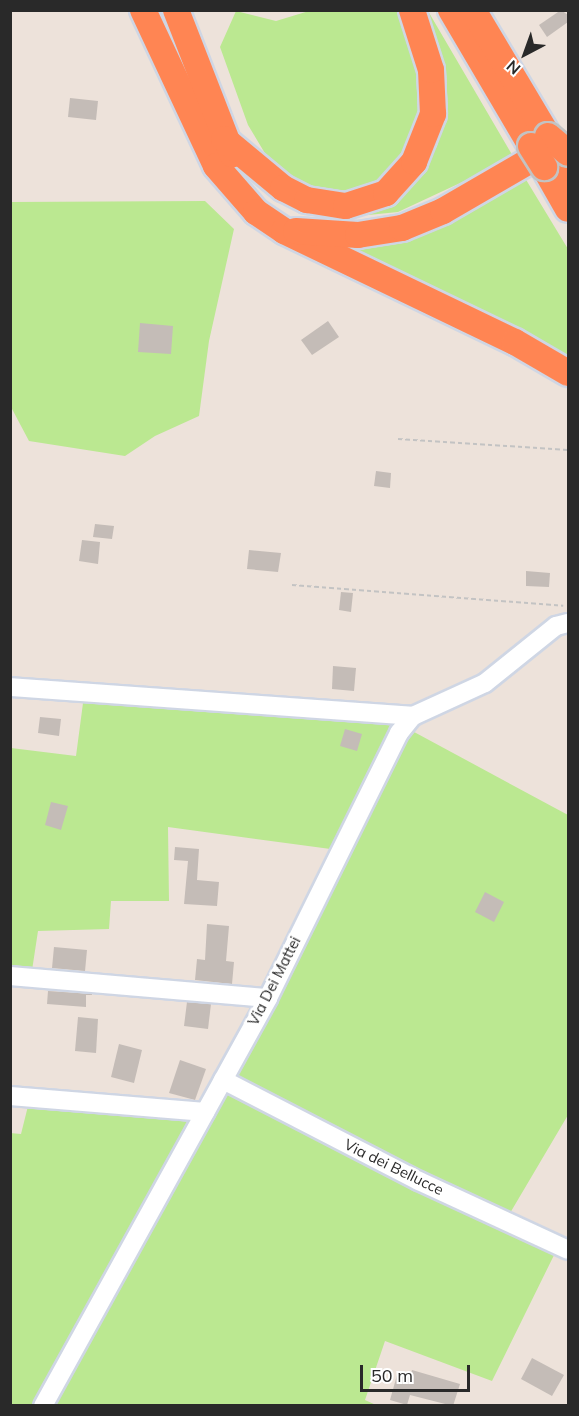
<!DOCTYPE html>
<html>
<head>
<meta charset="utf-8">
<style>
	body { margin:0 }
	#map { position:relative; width:579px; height:1416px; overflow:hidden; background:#ede2da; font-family:Mulish,sans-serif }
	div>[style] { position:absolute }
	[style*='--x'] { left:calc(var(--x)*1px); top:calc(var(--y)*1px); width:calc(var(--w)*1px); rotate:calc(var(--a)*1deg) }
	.green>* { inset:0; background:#bbe891 }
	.building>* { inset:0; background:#c4bcb7 }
	.path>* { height:2px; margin-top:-1px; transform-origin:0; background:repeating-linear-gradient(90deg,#c3c3c3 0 4.5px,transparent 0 7.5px) }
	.roads { filter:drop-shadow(2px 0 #cfd6e4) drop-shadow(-2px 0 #cfd6e4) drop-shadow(0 2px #cfd6e4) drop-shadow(0 -2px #cfd6e4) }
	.minor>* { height:18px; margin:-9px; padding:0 9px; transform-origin:9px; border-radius:9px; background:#fff }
	.highway>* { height:26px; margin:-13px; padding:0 13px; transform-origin:13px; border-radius:13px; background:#ff8553 }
	.bridges { filter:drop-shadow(2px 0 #c3c3c3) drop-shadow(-2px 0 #c3c3c3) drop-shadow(0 2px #c3c3c3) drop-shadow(0 -2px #c3c3c3) }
	.highway-bridge>* { height:26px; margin:-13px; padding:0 13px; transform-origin:13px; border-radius:13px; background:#ff8553 }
	span { translate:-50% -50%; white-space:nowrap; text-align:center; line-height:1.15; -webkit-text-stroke:4.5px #fff; paint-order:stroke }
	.street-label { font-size:15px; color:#292929 }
	.frame { position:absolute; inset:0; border:12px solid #292929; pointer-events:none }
	.north { position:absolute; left:495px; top:24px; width:60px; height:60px; -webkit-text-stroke:4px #fff; paint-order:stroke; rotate:221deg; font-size:16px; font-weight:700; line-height:24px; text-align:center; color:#292929 }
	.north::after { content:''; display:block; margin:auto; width:21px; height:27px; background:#292929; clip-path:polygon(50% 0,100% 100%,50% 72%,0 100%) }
	.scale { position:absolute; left:360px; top:1365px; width:110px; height:27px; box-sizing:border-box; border:3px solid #292929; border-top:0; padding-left:8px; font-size:18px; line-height:21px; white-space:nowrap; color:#292929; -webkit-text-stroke:4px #fff; paint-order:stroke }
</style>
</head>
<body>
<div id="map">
	<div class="green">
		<i style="clip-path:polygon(236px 11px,276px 21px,309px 11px,402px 11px,422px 86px,422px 108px,412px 146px,380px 183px,341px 192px,322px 191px,302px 185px,272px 165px,248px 125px,220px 47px)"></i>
		<i style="clip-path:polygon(419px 11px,428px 11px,514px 158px,398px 212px,348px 217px,393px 204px,420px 178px,437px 146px,441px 128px)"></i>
		<i style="clip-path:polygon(525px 178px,568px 249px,568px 368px,334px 244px,362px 246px,412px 238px,468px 214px)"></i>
		<i style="clip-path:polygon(205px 201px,234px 229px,209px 341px,199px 416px,155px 436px,125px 456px,29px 441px,11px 407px,10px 202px)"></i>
		<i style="clip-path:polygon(85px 688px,400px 716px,403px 726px,568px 815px,568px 1115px,506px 1220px,559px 1245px,492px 1381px,385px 1341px,365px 1400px,376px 1405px,11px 1405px,10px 1133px,21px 1134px,30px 1098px,205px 1112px,338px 850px,168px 827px,169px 901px,111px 901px,109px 929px,38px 931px,31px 977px,11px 976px,11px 748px,76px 756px)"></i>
	</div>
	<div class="building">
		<i style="clip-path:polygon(561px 10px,568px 15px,568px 22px,547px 37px,539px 25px)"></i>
		<i style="clip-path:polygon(70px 98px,98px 101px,96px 120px,68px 117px)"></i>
		<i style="clip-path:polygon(328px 321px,339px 337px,312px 355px,301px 340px)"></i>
		<i style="clip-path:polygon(140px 323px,173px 326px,171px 354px,138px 352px)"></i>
		<i style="clip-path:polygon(376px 471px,391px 473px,390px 488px,374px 486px)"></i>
		<i style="clip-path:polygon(95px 524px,114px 526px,112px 539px,93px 537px)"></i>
		<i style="clip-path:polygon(82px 540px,100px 542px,98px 564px,79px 561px)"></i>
		<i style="clip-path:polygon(249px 550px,281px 553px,278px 572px,247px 569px)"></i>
		<i style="clip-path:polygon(526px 571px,550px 573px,549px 587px,526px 586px)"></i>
		<i style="clip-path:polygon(341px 592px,353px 593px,351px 612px,339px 610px)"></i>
		<i style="clip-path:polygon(333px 666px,356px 668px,354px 691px,332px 689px)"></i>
		<i style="clip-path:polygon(40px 717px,61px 719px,59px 736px,38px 733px)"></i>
		<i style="clip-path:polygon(345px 729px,362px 734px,357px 751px,340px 746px)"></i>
		<i style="clip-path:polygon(51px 802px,68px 806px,61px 830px,45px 825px)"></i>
		<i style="clip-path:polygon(175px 847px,199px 849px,197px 880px,219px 882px,217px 906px,184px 904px,188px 861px,174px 860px)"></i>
		<i style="clip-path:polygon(485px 892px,504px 902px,494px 922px,475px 912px)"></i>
		<i style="clip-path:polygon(207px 924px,229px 926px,226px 961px,234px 962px,232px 984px,195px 980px,197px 959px,205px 960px)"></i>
		<i style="clip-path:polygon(54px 947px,87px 950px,85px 971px,52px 968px)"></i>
		<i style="clip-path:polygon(48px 991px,92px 994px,92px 995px,86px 995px,86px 1007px,47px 1004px)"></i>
		<i style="clip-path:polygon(187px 1002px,211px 1004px,208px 1029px,184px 1026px)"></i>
		<i style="clip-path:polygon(78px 1017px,98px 1019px,96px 1053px,75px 1051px)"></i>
		<i style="clip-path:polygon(119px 1044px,142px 1050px,134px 1083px,111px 1077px)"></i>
		<i style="clip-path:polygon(180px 1060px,206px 1069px,195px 1100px,169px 1093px)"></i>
		<i style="clip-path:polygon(532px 1358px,564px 1375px,552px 1396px,521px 1379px)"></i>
		<i style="clip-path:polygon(412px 1370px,460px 1384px,453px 1406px,410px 1395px,407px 1405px,390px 1400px,397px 1375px,410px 1378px)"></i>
	</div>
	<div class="path">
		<i style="--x:398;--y:439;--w:170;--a:3.7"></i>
		<i style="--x:292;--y:585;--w:272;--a:4.4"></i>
	</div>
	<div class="roads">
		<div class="minor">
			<i style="--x:10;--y:687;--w:404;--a:4.1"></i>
			<i style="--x:10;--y:976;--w:259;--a:4.9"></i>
			<i style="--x:223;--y:1080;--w:220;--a:27.3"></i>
			<i style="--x:419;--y:1181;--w:164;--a:24.8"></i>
			<i style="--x:10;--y:1096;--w:196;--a:4.7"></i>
			<i style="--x:43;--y:1406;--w:466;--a:-61.1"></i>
			<i style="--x:268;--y:998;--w:296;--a:-63.7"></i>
			<i style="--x:399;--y:733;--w:22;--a:-51"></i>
			<i style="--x:413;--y:716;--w:79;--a:-24.6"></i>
			<i style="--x:485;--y:683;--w:91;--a:-38.8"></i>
			<i style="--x:556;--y:626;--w:12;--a:-14"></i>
		</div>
		<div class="highway">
			<i style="--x:143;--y:10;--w:172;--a:64.9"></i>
			<i style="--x:216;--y:166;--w:61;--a:49"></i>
			<i style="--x:256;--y:212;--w:34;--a:34"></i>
			<i style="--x:284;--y:231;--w:256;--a:25.7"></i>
			<i style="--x:515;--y:342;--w:61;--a:30.3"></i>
			<i style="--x:176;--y:10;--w:155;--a:68.7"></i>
			<i style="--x:451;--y:10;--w:158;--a:59.5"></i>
			<i style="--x:473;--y:10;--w:147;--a:59.2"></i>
			<i style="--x:224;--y:139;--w:77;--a:39.7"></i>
			<i style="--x:283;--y:188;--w:27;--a:27"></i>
			<i style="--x:307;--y:200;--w:39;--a:9"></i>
			<i style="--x:346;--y:206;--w:42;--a:-18"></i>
			<i style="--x:386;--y:193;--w:42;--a:-47.9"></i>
			<i style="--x:414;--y:162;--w:52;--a:-68.4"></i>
			<i style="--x:433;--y:114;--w:44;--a:-92.6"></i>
			<i style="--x:431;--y:70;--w:63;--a:-107.6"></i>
			<i style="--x:561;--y:158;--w:16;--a:63"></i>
			<i style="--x:544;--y:167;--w:48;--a:60.3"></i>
			<i style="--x:296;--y:231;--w:62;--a:3.7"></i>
			<i style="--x:358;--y:235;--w:45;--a:-9"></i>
			<i style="--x:402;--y:228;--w:44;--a:-22.5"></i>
			<i style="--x:443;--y:211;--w:129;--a:-30.1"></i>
		</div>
	</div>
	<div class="bridges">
		<div class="highway-bridge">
			<i style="--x:548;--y:136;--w:26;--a:40"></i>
			<i style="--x:531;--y:146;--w:25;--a:58"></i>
		</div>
	</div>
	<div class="street-label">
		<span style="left:274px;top:981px;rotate:-63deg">Via Dei Mattei</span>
		<span style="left:394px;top:1167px;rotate:26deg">Via dei Bellucce</span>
	</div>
	<div class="frame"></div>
	<div class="north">N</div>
	<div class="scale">50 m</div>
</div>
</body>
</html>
